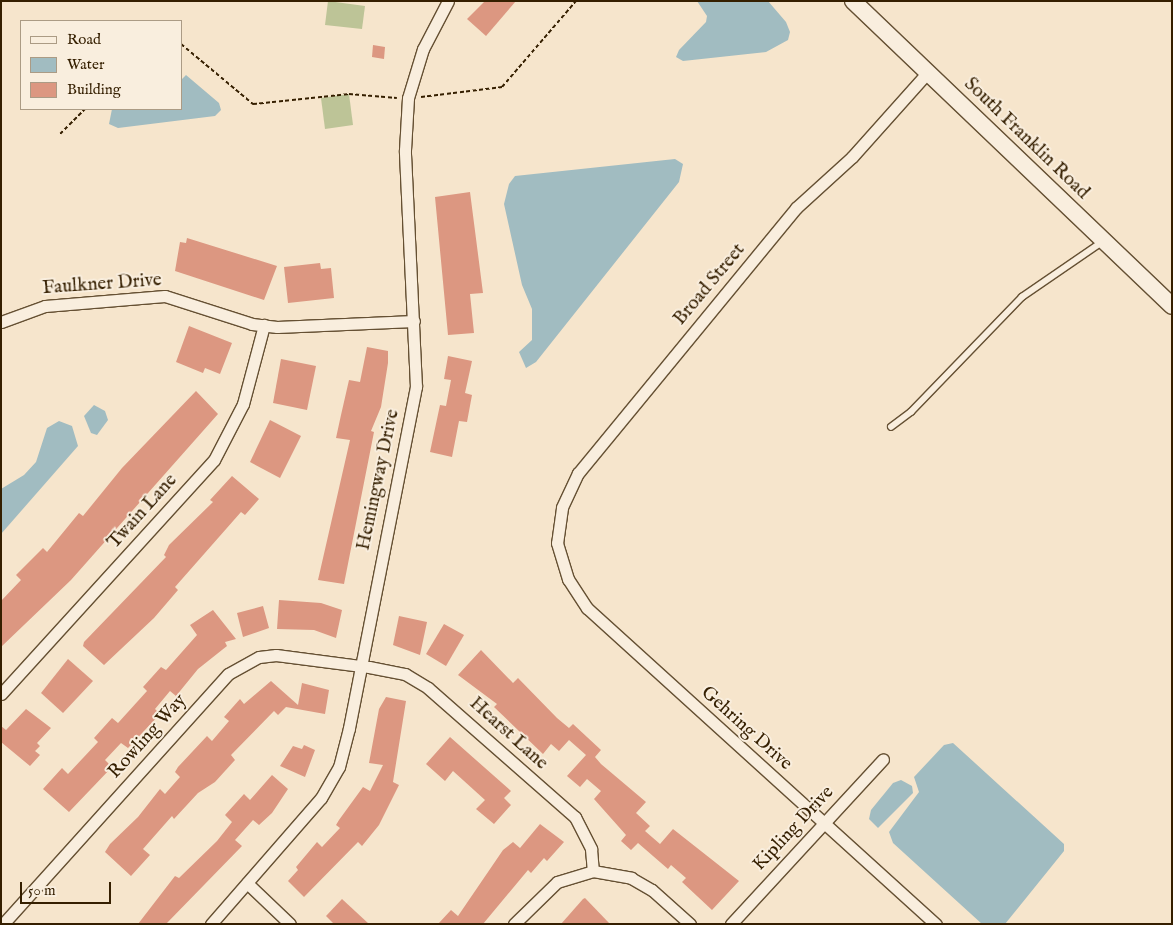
<!DOCTYPE html>
<html>
<head>
<meta charset="utf-8">
<style>
	body { margin:0 }
	#map { position:relative; width:1173px; height:925px; overflow:hidden; background:#f6e5cc; font-family:"IM FELL English",serif }
	div>[style] { position:absolute }
	[style*='--x'] { left:calc(var(--x)*1px); top:calc(var(--y)*1px); width:calc(var(--w)*1px); rotate:calc(var(--a)*1deg) }
	.green>* { inset:0; background:#bdc497 }
	.water>* { inset:0; background:#a1bcc1 }
	.building>* { inset:0; background:#dc9781 }
	.path>* { height:2px; margin-top:-1px; transform-origin:0; background:repeating-linear-gradient(90deg,#351f00 0 4px,transparent 0 6.5px) }
	.roads { filter:drop-shadow(1px 0 #655033) drop-shadow(-1px 0 #655033) drop-shadow(0 1px #655033) drop-shadow(0 -1px #655033) }
	.lane>* { height:5.5px; margin:-2.75px; padding:0 2.75px; transform-origin:2.75px; border-radius:2.75px; background:#f9eede }
	.street>* { height:11px; margin:-5.5px; padding:0 5.5px; transform-origin:5.5px; border-radius:5.5px; background:#f9eede }
	.secondary>* { height:16px; margin:-8px; padding:0 8px; transform-origin:8px; border-radius:8px; background:#f9eede }
	span { translate:-50% -50%; white-space:nowrap; text-align:center; line-height:1.15; -webkit-text-stroke:4px #f9eede; paint-order:stroke }
	.street-label { font-size:19px; color:#351f00 }
	.frame { position:absolute; inset:0; border:2px solid #351f00; pointer-events:none }
	.legend { position:absolute; left:20px; top:20px; width:162px; height:90px; box-sizing:border-box; background:#f9eede; border:1px solid #ab9b85; margin:0; padding:6px 9px; list-style:none; font-size:15px; color:#351f00 }
	.legend li { display:flex; align-items:center; gap:10px; height:25px }
	.legend b { width:25px; border:1px solid #ab9b85 }
	.scale { position:absolute; left:20px; top:882px; width:91px; height:22px; box-sizing:border-box; border:2px solid #351f00; border-top:0; padding-left:6px; font-size:15px; line-height:18px; white-space:nowrap; color:#351f00; -webkit-text-stroke:4px #f9eede; paint-order:stroke }
</style>
</head>
<body>
<div id="map">
	<div class="green">
		<i style="clip-path:polygon(328px 1px,365px 6px,362px 29px,325px 25px)"></i>
		<i style="clip-path:polygon(349px 94px,353px 125px,325px 129px,321px 98px)"></i>
	</div>
	<div class="water">
		<i style="clip-path:polygon(697px 1px,768px 1px,786px 22px,790px 32px,788px 40px,766px 52px,683px 61px,676px 57px,679px 50px,706px 22px,707px 16px)"></i>
		<i style="clip-path:polygon(186px 75px,219px 103px,221px 110px,215px 116px,118px 128px,109px 124px,112px 109px,181px 109px,181px 80px)"></i>
		<i style="clip-path:polygon(675px 159px,683px 164px,679px 182px,536px 362px,526px 368px,519px 352px,532px 340px,532px 309px,522px 285px,504px 204px,509px 184px,515px 176px)"></i>
		<i style="clip-path:polygon(94px 405px,105px 411px,108px 420px,97px 435px,91px 433px,84px 416px)"></i>
		<i style="clip-path:polygon(59px 421px,72px 426px,78px 446px,1px 534px,1px 489px,24px 475px,36px 462px,47px 428px)"></i>
		<i style="clip-path:polygon(953px 743px,1064px 844px,1064px 851px,1005px 924px,982px 924px,893px 843px,889px 832px,919px 792px,914px 777px,944px 745px)"></i>
		<i style="clip-path:polygon(901px 780px,912px 786px,913px 793px,878px 828px,869px 819px,871px 810px,893px 783px)"></i>
	</div>
	<div class="building">
		<i style="clip-path:polygon(485px 1px,516px 1px,486px 36px,467px 19px)"></i>
		<i style="clip-path:polygon(373px 45px,385px 47px,384px 59px,372px 57px)"></i>
		<i style="clip-path:polygon(470px 192px,483px 293px,470px 294px,474px 333px,448px 335px,435px 197px)"></i>
		<i style="clip-path:polygon(187px 238px,277px 266px,264px 300px,175px 271px,180px 242px,186px 243px)"></i>
		<i style="clip-path:polygon(320px 263px,321px 269px,331px 268px,334px 298px,288px 303px,284px 267px)"></i>
		<i style="clip-path:polygon(189px 326px,232px 343px,220px 374px,205px 368px,203px 373px,176px 362px)"></i>
		<i style="clip-path:polygon(367px 347px,388px 351px,388px 363px,381px 407px,371px 431px,374px 432px,344px 584px,318px 580px,350px 440px,336px 438px,341px 415px,349px 380px,360px 382px)"></i>
		<i style="clip-path:polygon(448px 356px,472px 361px,465px 393px,472px 395px,467px 422px,459px 421px,452px 457px,430px 452px,440px 405px,446px 406px,451px 380px,444px 379px)"></i>
		<i style="clip-path:polygon(281px 359px,316px 366px,307px 410px,273px 403px)"></i>
		<i style="clip-path:polygon(196px 391px,218px 414px,71px 580px,1px 647px,1px 601px,21px 580px,16px 575px,43px 548px,47px 552px,79px 513px,83px 516px,122px 468px)"></i>
		<i style="clip-path:polygon(270px 420px,301px 436px,280px 478px,250px 462px)"></i>
		<i style="clip-path:polygon(232px 476px,259px 499px,245px 515px,241px 512px,175px 587px,178px 590px,154px 618px,104px 665px,83px 646px,84px 642px,166px 557px,164px 555px,169px 545px,213px 502px,210px 500px)"></i>
		<i style="clip-path:polygon(279px 600px,321px 603px,342px 610px,336px 638px,314px 630px,277px 629px)"></i>
		<i style="clip-path:polygon(263px 606px,269px 628px,243px 637px,237px 613px)"></i>
		<i style="clip-path:polygon(213px 610px,236px 639px,225px 642px,227px 646px,198px 669px,176px 696px,170px 691px,155px 709px,160px 714px,128px 748px,121px 743px,105px 760px,112px 767px,69px 812px,43px 789px,62px 768px,68px 774px,98px 742px,94px 738px,112px 718px,118px 723px,147px 691px,143px 687px,161px 667px,166px 670px,197px 635px,190px 625px)"></i>
		<i style="clip-path:polygon(399px 616px,427px 622px,420px 655px,393px 645px)"></i>
		<i style="clip-path:polygon(444px 624px,464px 635px,446px 666px,426px 654px)"></i>
		<i style="clip-path:polygon(481px 650px,513px 683px,518px 678px,557px 718px,569px 728px,573px 724px,601px 750px,595px 757px,601px 764px,646px 802px,636px 813px,650px 826px,645px 831px,660px 844px,673px 829px,739px 881px,712px 910px,682px 882px,686px 878px,671px 865px,668px 869px,638px 843px,631px 850px,621px 841px,626px 835px,594px 799px,601px 791px,587px 779px,580px 787px,567px 776px,586px 755px,569px 740px,559px 751px,551px 744px,543px 754px,494px 707px,497px 704px,458px 675px)"></i>
		<i style="clip-path:polygon(68px 659px,93px 681px,63px 713px,41px 693px)"></i>
		<i style="clip-path:polygon(271px 681px,298px 705px,302px 683px,329px 690px,325px 714px,286px 707px,278px 715px,274px 711px,231px 755px,235px 760px,215px 782px,198px 793px,174px 819px,172px 816px,143px 849px,150px 855px,131px 876px,105px 852px,110px 844px,138px 817px,160px 789px,165px 794px,180px 777px,175px 772px,178px 767px,207px 736px,212px 741px,229px 721px,224px 717px,240px 699px,244px 704px)"></i>
		<i style="clip-path:polygon(386px 697px,406px 701px,393px 782px,399px 785px,379px 825px,362px 846px,358px 842px,304px 897px,288px 881px,298px 870px,296px 867px,317px 842px,322px 847px,340px 828px,336px 825px,339px 820px,363px 787px,370px 791px,383px 765px,369px 763px,379px 709px)"></i>
		<i style="clip-path:polygon(26px 709px,51px 728px,37px 743px,40px 746px,35px 751px,40px 755px,30px 766px,1px 742px,1px 726px,6px 730px)"></i>
		<i style="clip-path:polygon(450px 737px,511px 791px,504px 798px,511px 805px,494px 824px,476px 809px,485px 800px,453px 771px,445px 781px,426px 764px)"></i>
		<i style="clip-path:polygon(304px 745px,315px 750px,305px 777px,280px 766px,293px 746px,302px 749px)"></i>
		<i style="clip-path:polygon(272px 775px,288px 789px,272px 813px,259px 825px,253px 820px,235px 840px,242px 846px,166px 924px,138px 924px,175px 876px,179px 878px,217px 841px,232px 822px,225px 815px,244px 794px,250px 800px)"></i>
		<i style="clip-path:polygon(540px 824px,564px 842px,547px 861px,544px 858px,531px 873px,528px 870px,483px 924px,438px 924px,451px 910px,458px 916px,503px 850px,513px 842px,520px 848px)"></i>
		<i style="clip-path:polygon(585px 898px,610px 924px,561px 924px,583px 899px)"></i>
		<i style="clip-path:polygon(342px 899px,369px 924px,334px 924px,326px 916px)"></i>
	</div>
	<div class="path">
		<i style="--x:181;--y:44;--w:94;--a:39.8"></i>
		<i style="--x:253;--y:104;--w:97;--a:-5.9"></i>
		<i style="--x:349;--y:94;--w:48;--a:4.8"></i>
		<i style="--x:421;--y:97;--w:82;--a:-7"></i>
		<i style="--x:502;--y:87;--w:113;--a:-49.3"></i>
		<i style="--x:60;--y:134;--w:35;--a:-45"></i>
	</div>
	<div class="roads">
		<div class="lane">
			<i style="--x:891;--y:427;--w:25;--a:-37"></i>
			<i style="--x:911;--y:412;--w:160;--a:-46"></i>
			<i style="--x:1022;--y:297;--w:97;--a:-34.5"></i>
		</div>
		<div class="street">
			<i style="--x:928;--y:72;--w:114;--a:131.8"></i>
			<i style="--x:852;--y:157;--w:76;--a:137.7"></i>
			<i style="--x:796;--y:208;--w:343;--a:129.4"></i>
			<i style="--x:578;--y:473;--w:38;--a:115"></i>
			<i style="--x:562;--y:508;--w:35;--a:98"></i>
			<i style="--x:557;--y:543;--w:38;--a:73"></i>
			<i style="--x:568;--y:579;--w:35;--a:57"></i>
			<i style="--x:587;--y:608;--w:471;--a:42.2"></i>
			<i style="--x:1;--y:322;--w:47;--a:-20"></i>
			<i style="--x:45;--y:306;--w:120;--a:-4.8"></i>
			<i style="--x:165;--y:296;--w:91;--a:17.8"></i>
			<i style="--x:252;--y:324;--w:25;--a:7"></i>
			<i style="--x:277;--y:327;--w:137;--a:-2.5"></i>
			<i style="--x:1;--y:694;--w:316;--a:-47.7"></i>
			<i style="--x:214;--y:460;--w:63;--a:-62.6"></i>
			<i style="--x:243;--y:404;--w:82;--a:-75.1"></i>
			<i style="--x:247;--y:883;--w:59;--a:43.6"></i>
			<i style="--x:3;--y:924;--w:336;--a:-48"></i>
			<i style="--x:228;--y:674;--w:35;--a:-29"></i>
			<i style="--x:259;--y:657;--w:17;--a:-7"></i>
			<i style="--x:276;--y:655;--w:94;--a:7.4"></i>
			<i style="--x:369;--y:667;--w:37;--a:11"></i>
			<i style="--x:405;--y:674;--w:27;--a:31"></i>
			<i style="--x:428;--y:688;--w:196;--a:41.3"></i>
			<i style="--x:575;--y:817;--w:36;--a:63"></i>
			<i style="--x:591;--y:849;--w:22;--a:85"></i>
			<i style="--x:211;--y:924;--w:167;--a:-48.9"></i>
			<i style="--x:321;--y:798;--w:36;--a:-60"></i>
			<i style="--x:339;--y:767;--w:40;--a:-75.6"></i>
			<i style="--x:349;--y:728;--w:348;--a:-78.9"></i>
			<i style="--x:416;--y:387;--w:237;--a:-92.7"></i>
			<i style="--x:405;--y:150;--w:52;--a:-86.7"></i>
			<i style="--x:408;--y:98;--w:51;--a:-73"></i>
			<i style="--x:423;--y:49;--w:54;--a:-62.5"></i>
			<i style="--x:514;--y:924;--w:60;--a:-44.3"></i>
			<i style="--x:557;--y:882;--w:38;--a:-17"></i>
			<i style="--x:593;--y:871;--w:39;--a:10"></i>
			<i style="--x:631;--y:878;--w:24;--a:30"></i>
			<i style="--x:652;--y:890;--w:51;--a:41.8"></i>
			<i style="--x:731;--y:924;--w:224;--a:-47.3"></i>
		</div>
		<div class="secondary">
			<i style="--x:853;--y:1;--w:441;--a:43.7"></i>
		</div>
	</div>
	<div class="street-label">
		<span style="left:1026px;top:139px;rotate:44deg">South Franklin Road</span>
		<span style="left:102px;top:285px;rotate:-4deg">Faulkner Drive</span>
		<span style="left:710px;top:285px;rotate:-50deg">Broad Street</span>
		<span style="left:379px;top:480px;rotate:-78deg">Hemingway Drive</span>
		<span style="left:143px;top:512px;rotate:-48deg">Twain Lane</span>
		<span style="left:746px;top:729px;rotate:42deg">Gehring Drive</span>
		<span style="left:508px;top:734px;rotate:42deg">Hearst Lane</span>
		<span style="left:148px;top:737px;rotate:-48deg">Rowling Way</span>
		<span style="left:794px;top:829px;rotate:-47deg">Kipling Drive</span>
	</div>
	<div class="frame"></div>
	<ul class="legend">
	<li><b style="height:6px;background:#f9eede"></b>Road</li>
	<li><b style="height:14px;background:#a1bcc1"></b>Water</li>
	<li><b style="height:14px;background:#dc9781"></b>Building</li>
	</ul>
	<div class="scale">50 m</div>
</div>
</body>
</html>
